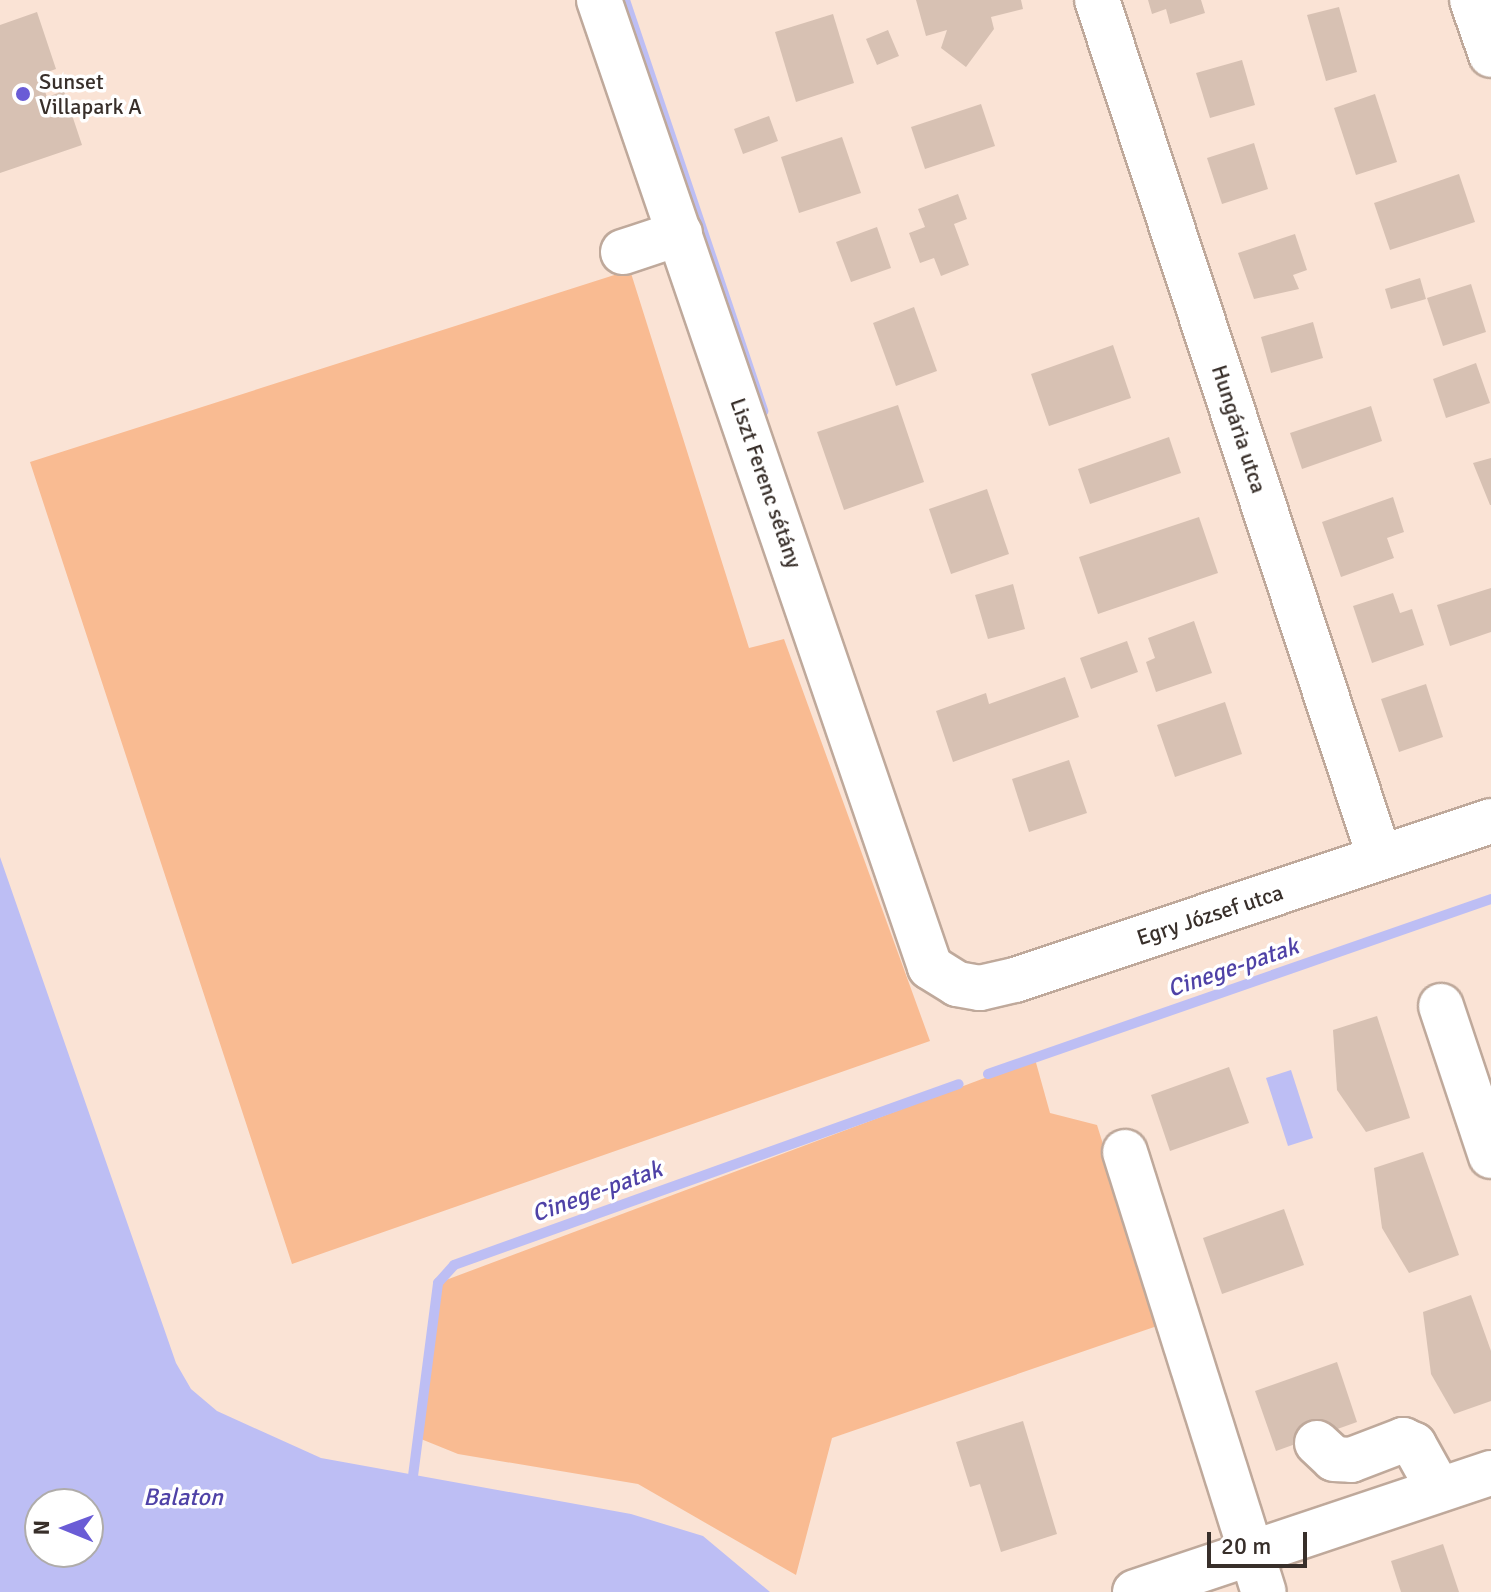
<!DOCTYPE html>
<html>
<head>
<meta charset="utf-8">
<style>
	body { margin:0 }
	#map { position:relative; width:1491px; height:1592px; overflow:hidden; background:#fae3d5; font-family:Signika,sans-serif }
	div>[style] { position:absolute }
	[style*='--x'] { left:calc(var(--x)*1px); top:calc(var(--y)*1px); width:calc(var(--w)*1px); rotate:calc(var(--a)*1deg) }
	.green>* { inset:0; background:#f9bb92 }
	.water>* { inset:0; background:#bdbef4 }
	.stream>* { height:10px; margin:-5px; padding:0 5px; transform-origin:5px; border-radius:5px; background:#bdbef4 }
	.building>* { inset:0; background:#d7c1b3 }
	.roads { filter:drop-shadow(2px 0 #bfa99b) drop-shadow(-2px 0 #bfa99b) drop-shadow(0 2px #bfa99b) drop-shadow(0 -2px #bfa99b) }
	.minor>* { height:44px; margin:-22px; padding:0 22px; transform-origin:22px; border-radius:22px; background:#fff }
	.dots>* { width:22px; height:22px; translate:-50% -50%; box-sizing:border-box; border:4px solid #fff; border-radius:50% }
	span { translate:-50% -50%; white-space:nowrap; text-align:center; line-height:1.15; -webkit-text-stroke:7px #fff; paint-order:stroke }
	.poi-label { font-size:22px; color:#382f2a }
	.left { translate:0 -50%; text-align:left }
	.street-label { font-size:22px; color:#382f2a }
	.water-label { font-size:24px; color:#4f42a7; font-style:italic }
	.north { position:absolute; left:24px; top:1488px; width:80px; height:80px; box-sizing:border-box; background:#fff; border:2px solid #afacaa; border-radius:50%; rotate:271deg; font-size:22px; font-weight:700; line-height:32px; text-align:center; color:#382f2a }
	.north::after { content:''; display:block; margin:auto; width:28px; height:36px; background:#6a5cd6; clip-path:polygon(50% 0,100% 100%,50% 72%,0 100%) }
	.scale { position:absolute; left:1207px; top:1532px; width:100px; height:36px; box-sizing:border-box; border:4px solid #382f2a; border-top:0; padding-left:10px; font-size:24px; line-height:28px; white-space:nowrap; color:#382f2a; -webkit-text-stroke:6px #fff; paint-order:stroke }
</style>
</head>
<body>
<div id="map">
	<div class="green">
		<i style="clip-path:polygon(630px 270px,749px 648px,784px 639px,930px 1041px,292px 1264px,30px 462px)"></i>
		<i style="clip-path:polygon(1035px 1059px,1050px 1113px,1097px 1125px,1160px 1325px,832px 1438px,796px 1575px,638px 1484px,458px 1454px,416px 1437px,438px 1283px)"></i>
	</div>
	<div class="water">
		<i style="clip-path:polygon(evenodd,0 857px,176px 1363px,191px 1389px,217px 1411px,321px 1458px,631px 1514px,703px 1536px,770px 1592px,0 1592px,0 857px,88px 1504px,88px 1552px,40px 1552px,40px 1504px,88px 1504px)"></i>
		<i style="clip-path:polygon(1291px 1070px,1313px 1138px,1288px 1146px,1266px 1078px)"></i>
	</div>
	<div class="stream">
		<i style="--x:625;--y:0;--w:434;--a:71.4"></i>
		<i style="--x:988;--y:1074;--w:533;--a:-19.18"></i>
		<i style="--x:413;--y:1476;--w:195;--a:-82.6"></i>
		<i style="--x:438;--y:1283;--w:24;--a:-48"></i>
		<i style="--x:454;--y:1265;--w:536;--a:-19.72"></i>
	</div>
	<div class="building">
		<i style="clip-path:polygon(916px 0,1021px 0,1023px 9px,991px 17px,994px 29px,966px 67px,941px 48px,947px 30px,926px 36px)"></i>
		<i style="clip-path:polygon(1148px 0,1201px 0,1205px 13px,1170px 24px,1166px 9px,1152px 14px)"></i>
		<i style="clip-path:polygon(1339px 7px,1357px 72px,1326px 81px,1307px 15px)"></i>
		<i style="clip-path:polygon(37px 12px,56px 69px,39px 75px,47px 97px,64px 91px,82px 145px,0 173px,0 25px)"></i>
		<i style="clip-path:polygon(833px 14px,854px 83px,796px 102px,775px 32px)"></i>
		<i style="clip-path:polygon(888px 30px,899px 56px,877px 65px,866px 39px)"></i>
		<i style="clip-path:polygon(1242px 60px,1255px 105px,1210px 118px,1196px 73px)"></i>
		<i style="clip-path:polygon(1375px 94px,1397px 162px,1356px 175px,1334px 108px)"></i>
		<i style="clip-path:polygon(981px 104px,995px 146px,925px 169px,911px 127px)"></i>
		<i style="clip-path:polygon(769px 116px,778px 141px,743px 154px,734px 129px)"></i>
		<i style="clip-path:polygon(842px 137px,861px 193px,799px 213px,781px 157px)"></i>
		<i style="clip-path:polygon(1254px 143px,1268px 189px,1222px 204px,1207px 158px)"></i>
		<i style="clip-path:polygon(1459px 174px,1475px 222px,1390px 250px,1374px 203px)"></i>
		<i style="clip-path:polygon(958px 194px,967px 219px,954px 224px,969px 265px,941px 276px,934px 258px,920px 263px,909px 233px,925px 227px,918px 209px)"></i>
		<i style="clip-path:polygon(877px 227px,891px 268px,851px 282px,836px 242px)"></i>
		<i style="clip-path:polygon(1295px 234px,1307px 270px,1293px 275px,1299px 289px,1254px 299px,1238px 253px)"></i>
		<i style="clip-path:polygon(1420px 278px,1426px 299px,1391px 309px,1385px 289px)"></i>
		<i style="clip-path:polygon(1471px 284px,1486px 332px,1443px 346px,1427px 298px)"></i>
		<i style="clip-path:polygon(914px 307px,937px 371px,896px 386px,873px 323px)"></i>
		<i style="clip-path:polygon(1313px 322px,1323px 358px,1271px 373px,1261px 337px)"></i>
		<i style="clip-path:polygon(1113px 345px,1131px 398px,1049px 426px,1031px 374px)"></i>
		<i style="clip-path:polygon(1476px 363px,1490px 403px,1446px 418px,1433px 379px)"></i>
		<i style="clip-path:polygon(898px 405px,924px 482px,844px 510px,817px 432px)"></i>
		<i style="clip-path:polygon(1371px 406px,1382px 441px,1302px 469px,1290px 433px)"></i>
		<i style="clip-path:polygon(1169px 437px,1181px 473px,1090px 504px,1078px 469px)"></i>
		<i style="clip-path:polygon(1491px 458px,1491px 505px,1490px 505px,1473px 463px)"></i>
		<i style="clip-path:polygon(987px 489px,1009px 554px,951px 574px,929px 509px)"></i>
		<i style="clip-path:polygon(1393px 497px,1404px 532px,1387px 538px,1394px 558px,1341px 577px,1322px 522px)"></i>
		<i style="clip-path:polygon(1199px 517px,1218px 573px,1098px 614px,1079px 557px)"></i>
		<i style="clip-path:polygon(1013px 584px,1025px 629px,988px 639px,975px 595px)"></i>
		<i style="clip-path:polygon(1491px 588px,1491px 632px,1450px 646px,1437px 605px)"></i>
		<i style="clip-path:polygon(1393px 593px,1400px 613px,1412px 609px,1424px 645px,1372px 663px,1353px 606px)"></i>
		<i style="clip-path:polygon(1194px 621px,1212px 673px,1156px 692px,1146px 662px,1155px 658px,1148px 638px)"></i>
		<i style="clip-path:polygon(1127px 641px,1138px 672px,1091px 689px,1080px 658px)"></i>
		<i style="clip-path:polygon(1065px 677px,1079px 717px,953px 762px,936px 711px,986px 693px,989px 704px)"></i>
		<i style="clip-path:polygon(1426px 684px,1443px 737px,1399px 752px,1381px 699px)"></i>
		<i style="clip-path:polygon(1225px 702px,1242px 754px,1175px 777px,1157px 725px)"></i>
		<i style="clip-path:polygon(1069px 760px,1087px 813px,1029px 832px,1012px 779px)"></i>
		<i style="clip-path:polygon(1377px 1016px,1410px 1118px,1366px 1132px,1337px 1090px,1333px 1030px)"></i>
		<i style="clip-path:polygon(1229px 1067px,1249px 1123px,1170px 1151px,1151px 1095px)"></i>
		<i style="clip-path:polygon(1423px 1152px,1459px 1255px,1409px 1273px,1382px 1228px,1374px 1168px)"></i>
		<i style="clip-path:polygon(1284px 1209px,1304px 1265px,1222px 1294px,1203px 1238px)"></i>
		<i style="clip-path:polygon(1471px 1295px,1491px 1351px,1491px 1401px,1454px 1414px,1431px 1374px,1423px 1312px)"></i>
		<i style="clip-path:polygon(1337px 1362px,1357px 1422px,1276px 1451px,1255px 1391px)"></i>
		<i style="clip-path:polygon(1023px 1421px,1057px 1534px,1001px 1552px,980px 1484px,970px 1487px,956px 1442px)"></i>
		<i style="clip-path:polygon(1443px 1544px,1459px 1592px,1401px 1592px,1391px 1561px)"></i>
	</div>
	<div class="roads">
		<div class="minor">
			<i style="--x:599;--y:0;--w:1022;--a:71.1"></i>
			<i style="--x:930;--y:967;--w:32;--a:32"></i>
			<i style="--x:957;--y:984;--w:23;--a:10"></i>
			<i style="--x:980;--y:988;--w:36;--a:-13"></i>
			<i style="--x:1015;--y:980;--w:502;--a:-18.47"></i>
			<i style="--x:1097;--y:0;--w:903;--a:71.75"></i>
			<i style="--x:1472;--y:0;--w:58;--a:70.9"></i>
			<i style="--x:623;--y:252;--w:60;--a:-18.4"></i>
			<i style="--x:1441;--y:1006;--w:158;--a:71.6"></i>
			<i style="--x:1125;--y:1152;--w:461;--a:72.5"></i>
			<i style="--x:1317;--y:1443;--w:23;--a:43"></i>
			<i style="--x:1334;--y:1459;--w:17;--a:3"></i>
			<i style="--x:1351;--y:1460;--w:56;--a:-21"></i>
			<i style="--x:1403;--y:1440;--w:12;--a:24"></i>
			<i style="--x:1414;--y:1445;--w:51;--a:60.9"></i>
			<i style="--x:1135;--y:1592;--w:375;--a:-18.5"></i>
		</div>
	</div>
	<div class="dots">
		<i style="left:23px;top:94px;background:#6a5cd6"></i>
	</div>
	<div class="poi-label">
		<span class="left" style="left:39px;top:94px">Sunset<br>Villapark A</span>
	</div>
	<div class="street-label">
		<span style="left:1239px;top:429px;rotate:72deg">Hungária utca</span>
		<span style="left:766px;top:483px;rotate:71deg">Liszt Ferenc sétány</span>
		<span style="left:1210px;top:915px;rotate:-18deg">Egry József utca</span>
	</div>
	<div class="water-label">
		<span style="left:1233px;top:968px;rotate:-19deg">Cinege-patak</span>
		<span style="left:597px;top:1192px;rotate:-20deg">Cinege-patak</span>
		<span style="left:183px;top:1498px">Balaton</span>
	</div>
	<div class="north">N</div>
	<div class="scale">20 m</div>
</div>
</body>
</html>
